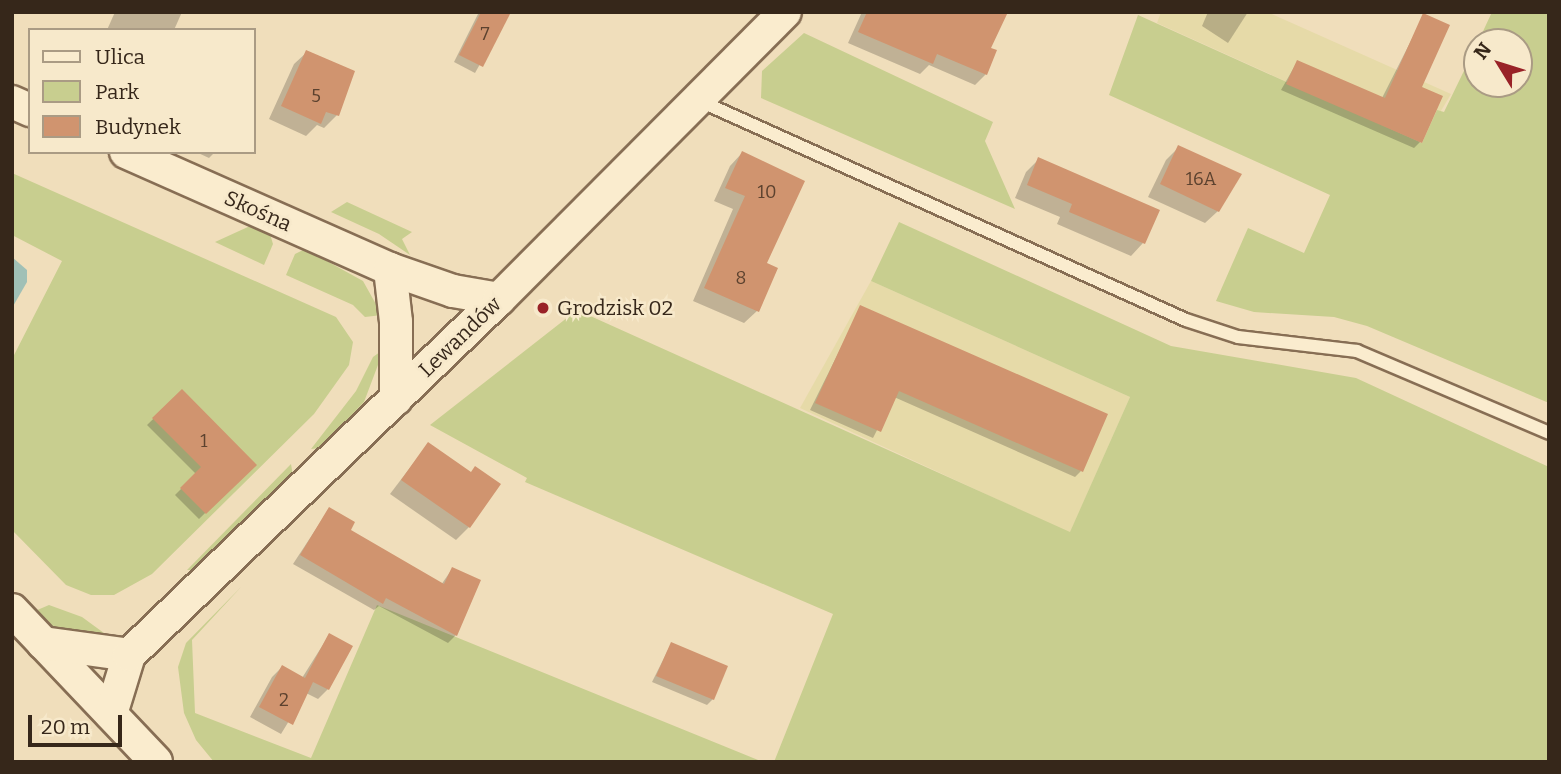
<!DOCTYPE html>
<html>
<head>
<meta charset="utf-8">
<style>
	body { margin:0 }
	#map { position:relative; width:1561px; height:774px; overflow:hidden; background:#f0debb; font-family:Bitter,serif }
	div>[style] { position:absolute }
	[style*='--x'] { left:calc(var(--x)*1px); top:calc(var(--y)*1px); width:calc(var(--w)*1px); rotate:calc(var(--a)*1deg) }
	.farmland>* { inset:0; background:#e6daa8 }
	.green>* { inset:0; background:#c8ce8f }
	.water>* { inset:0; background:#a0c0b6 }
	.shadow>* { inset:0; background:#0003 }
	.building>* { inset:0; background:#d0946f }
	.roads { filter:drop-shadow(2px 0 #876e54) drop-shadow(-2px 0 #876e54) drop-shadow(0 2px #876e54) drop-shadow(0 -2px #876e54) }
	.service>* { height:12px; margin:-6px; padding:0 6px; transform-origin:6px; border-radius:6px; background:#faecce }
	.tertiary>* { height:32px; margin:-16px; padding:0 16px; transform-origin:16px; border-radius:16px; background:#faecce }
	.dots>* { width:19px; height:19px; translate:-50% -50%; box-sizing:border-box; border:4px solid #f7e9cb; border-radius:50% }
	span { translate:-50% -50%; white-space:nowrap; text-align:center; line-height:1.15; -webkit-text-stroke:5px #f7e9cb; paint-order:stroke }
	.number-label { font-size:18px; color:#5c422f }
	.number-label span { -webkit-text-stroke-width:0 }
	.street-label { font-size:21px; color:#36271a }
	.poi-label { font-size:21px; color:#36271a }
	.left { translate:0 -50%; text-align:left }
	.frame { position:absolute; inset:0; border:14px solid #36271a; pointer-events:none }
	.legend { position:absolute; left:28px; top:28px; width:228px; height:126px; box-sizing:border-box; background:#f7e9cb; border:2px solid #aa9b84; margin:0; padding:9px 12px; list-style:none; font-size:21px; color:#36271a }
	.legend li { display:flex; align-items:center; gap:14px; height:35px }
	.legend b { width:35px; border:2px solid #aa9b84 }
	.north { position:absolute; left:1463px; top:28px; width:70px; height:70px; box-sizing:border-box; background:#f7e9cb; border:2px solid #aa9b84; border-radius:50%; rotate:308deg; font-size:19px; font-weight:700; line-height:28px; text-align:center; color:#36271a }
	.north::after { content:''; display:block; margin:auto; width:24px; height:32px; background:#992227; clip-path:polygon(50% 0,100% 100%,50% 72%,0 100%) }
	.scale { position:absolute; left:28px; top:715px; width:94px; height:32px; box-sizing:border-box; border:4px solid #36271a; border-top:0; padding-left:9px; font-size:21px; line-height:24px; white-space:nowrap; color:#36271a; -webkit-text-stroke:5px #f7e9cb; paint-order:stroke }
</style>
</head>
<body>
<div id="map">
	<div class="farmland">
		<i style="clip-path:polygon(1161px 12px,1267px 12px,1451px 94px,1422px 143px,1157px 23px)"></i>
		<i style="clip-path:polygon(871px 281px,1130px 397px,1070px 533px,800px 408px)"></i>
	</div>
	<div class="green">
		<i style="clip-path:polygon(1492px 12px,1549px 12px,1549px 403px,1367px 326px,1334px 317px,1254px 312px,1216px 301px,1248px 228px,1304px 253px,1330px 195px,1109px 95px,1138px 15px,1422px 143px,1437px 110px,1444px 112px,1477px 44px,1477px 84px,1519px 84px,1519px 42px,1478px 42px)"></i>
		<i style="clip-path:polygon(804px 33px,993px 122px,985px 141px,1015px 209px,761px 98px,762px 71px)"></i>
		<i style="clip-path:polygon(12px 173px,336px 317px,353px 342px,349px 365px,314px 414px,152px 574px,114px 595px,91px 595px,66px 585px,12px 530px,12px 359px,62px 261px,12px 235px)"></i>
		<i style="clip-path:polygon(347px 202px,412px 232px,402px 239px,410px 255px,379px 234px,331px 212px)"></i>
		<i style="clip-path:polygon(899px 222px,1171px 346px,1356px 378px,1549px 467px,1549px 762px,774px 762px,833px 614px,525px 482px,527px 478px,430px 425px,577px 310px,1070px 532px,1130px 397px,871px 281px)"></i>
		<i style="clip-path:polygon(250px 226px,270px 234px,273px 244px,264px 265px,215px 242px)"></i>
		<i style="clip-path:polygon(305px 249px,363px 281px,382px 315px,365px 317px,353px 305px,286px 275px,295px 254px)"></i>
		<i style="clip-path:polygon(384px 349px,364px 402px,320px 448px,311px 449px,356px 391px,373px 357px)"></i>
		<i style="clip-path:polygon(291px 464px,293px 476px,197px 570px,187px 570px)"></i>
		<i style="clip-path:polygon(242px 586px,192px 640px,195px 713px,311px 758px,377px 605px,763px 762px,214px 762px,196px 740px,184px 713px,178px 667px,186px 643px)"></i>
		<i style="clip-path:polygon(49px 605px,82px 617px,108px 636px,55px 630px,35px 611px)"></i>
	</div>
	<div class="water">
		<i style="clip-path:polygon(12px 257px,27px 270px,27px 282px,12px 308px)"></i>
	</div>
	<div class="shadow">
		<i style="clip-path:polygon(115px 12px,182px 12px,174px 30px,107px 30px)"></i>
		<i style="clip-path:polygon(479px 12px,508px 14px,475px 73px,454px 62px)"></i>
		<i style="clip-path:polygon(862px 12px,903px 12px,989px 49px,986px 74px,975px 85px,929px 65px,920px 74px,848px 43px)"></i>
		<i style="clip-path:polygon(1208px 12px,1248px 12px,1228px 43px,1202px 26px)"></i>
		<i style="clip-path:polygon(1424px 15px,1420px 142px,1414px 148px,1281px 90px,1297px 62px,1382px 98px)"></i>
		<i style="clip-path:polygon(307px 52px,337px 115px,324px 128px,317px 125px,306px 136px,269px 119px,294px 64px)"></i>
		<i style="clip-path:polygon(1179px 147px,1218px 211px,1205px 223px,1148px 197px,1166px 160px)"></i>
		<i style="clip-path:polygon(196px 152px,215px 152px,209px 158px)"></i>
		<i style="clip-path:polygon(742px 153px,765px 264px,757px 311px,744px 323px,693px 301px,733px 209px,714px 201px,730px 166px)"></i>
		<i style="clip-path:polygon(1038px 160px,1143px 243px,1131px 256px,1057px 224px,1060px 217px,1015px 198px,1026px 172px)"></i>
		<i style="clip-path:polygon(861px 307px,1081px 471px,1075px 477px,894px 397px,873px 438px,810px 410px)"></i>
		<i style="clip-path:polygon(182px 391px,254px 465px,199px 519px,175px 495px,196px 474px,147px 425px)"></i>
		<i style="clip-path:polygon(428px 444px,470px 474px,469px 527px,456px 540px,390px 494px)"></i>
		<i style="clip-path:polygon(329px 509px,348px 530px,441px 585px,452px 569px,456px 635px,448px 643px,379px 606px,374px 610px,293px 564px)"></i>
		<i style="clip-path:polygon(329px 635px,328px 689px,318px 699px,306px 693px,281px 734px,250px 717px,272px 677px,282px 667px,302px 678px)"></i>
		<i style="clip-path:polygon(671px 644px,713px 699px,707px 705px,652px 682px)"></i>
	</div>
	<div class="building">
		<i style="clip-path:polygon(481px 12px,511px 12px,483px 67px,459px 55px)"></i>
		<i style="clip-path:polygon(867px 12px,1008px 12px,991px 48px,997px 50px,987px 75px,937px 54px,933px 64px,858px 32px)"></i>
		<i style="clip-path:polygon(1423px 13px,1450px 25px,1422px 87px,1443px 96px,1422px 143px,1286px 84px,1297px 60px,1385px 98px)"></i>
		<i style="clip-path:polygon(306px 50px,355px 71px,339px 116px,326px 112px,321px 124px,281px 106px)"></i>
		<i style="clip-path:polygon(1178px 145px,1242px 174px,1219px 212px,1160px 184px)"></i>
		<i style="clip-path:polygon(742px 151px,805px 181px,767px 263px,778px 268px,759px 312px,704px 288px,745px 196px,725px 188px)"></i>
		<i style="clip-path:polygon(1038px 157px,1160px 210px,1145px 244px,1069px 212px,1072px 204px,1027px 185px)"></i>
		<i style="clip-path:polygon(860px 305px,1108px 414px,1083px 472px,899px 391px,881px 432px,815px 403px)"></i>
		<i style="clip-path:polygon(182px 389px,257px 465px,206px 514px,180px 488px,201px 467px,152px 418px)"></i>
		<i style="clip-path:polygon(428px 442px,471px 472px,475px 466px,501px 484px,470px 528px,401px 480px)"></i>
		<i style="clip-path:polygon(329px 507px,355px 522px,351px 530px,444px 584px,452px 567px,481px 580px,457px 636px,386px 598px,383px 604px,300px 555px)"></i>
		<i style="clip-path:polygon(329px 633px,353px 646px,329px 690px,313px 682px,293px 725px,259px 707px,282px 665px,305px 678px)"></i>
		<i style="clip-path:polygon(671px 642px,728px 666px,714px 700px,656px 676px)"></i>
	</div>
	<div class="roads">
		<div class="service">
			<i style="--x:700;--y:101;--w:533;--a:24.26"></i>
			<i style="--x:1186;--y:320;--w:55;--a:18.1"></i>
			<i style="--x:1238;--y:337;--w:120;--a:6.7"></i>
			<i style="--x:1357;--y:351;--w:209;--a:23.1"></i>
		</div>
		<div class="tertiary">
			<i style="--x:12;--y:102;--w:20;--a:24"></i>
			<i style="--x:126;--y:152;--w:289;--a:23.9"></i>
			<i style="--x:390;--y:269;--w:67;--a:19.2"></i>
			<i style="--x:453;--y:291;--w:47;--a:9.9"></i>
			<i style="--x:390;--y:269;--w:53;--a:83.5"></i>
			<i style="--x:396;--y:322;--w:77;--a:90"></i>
			<i style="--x:12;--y:610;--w:209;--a:46.5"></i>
			<i style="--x:43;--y:643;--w:87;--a:7.9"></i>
			<i style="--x:111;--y:714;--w:62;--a:-73"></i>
			<i style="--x:129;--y:655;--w:513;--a:-43.9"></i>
			<i style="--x:499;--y:299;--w:405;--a:-45.1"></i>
		</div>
	</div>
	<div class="dots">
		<i style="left:543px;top:308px;background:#992227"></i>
	</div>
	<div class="number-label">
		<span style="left:485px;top:34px">7</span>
		<span style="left:316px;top:96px">5</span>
		<span style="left:1201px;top:179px">16A</span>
		<span style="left:767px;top:192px">10</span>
		<span style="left:741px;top:278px">8</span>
		<span style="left:204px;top:441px">1</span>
		<span style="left:284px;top:700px">2</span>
	</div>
	<div class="street-label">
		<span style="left:258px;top:211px;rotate:24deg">Skośna</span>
		<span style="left:460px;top:337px;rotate:-44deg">Lewandów</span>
	</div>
	<div class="poi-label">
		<span class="left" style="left:557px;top:308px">Grodzisk 02</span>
	</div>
	<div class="frame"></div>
	<ul class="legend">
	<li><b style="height:9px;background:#faecce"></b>Ulica</li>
	<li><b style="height:19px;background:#c8ce8f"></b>Park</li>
	<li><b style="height:19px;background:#d0946f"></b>Budynek</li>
	</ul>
	<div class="north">N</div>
	<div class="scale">20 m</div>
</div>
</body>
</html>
